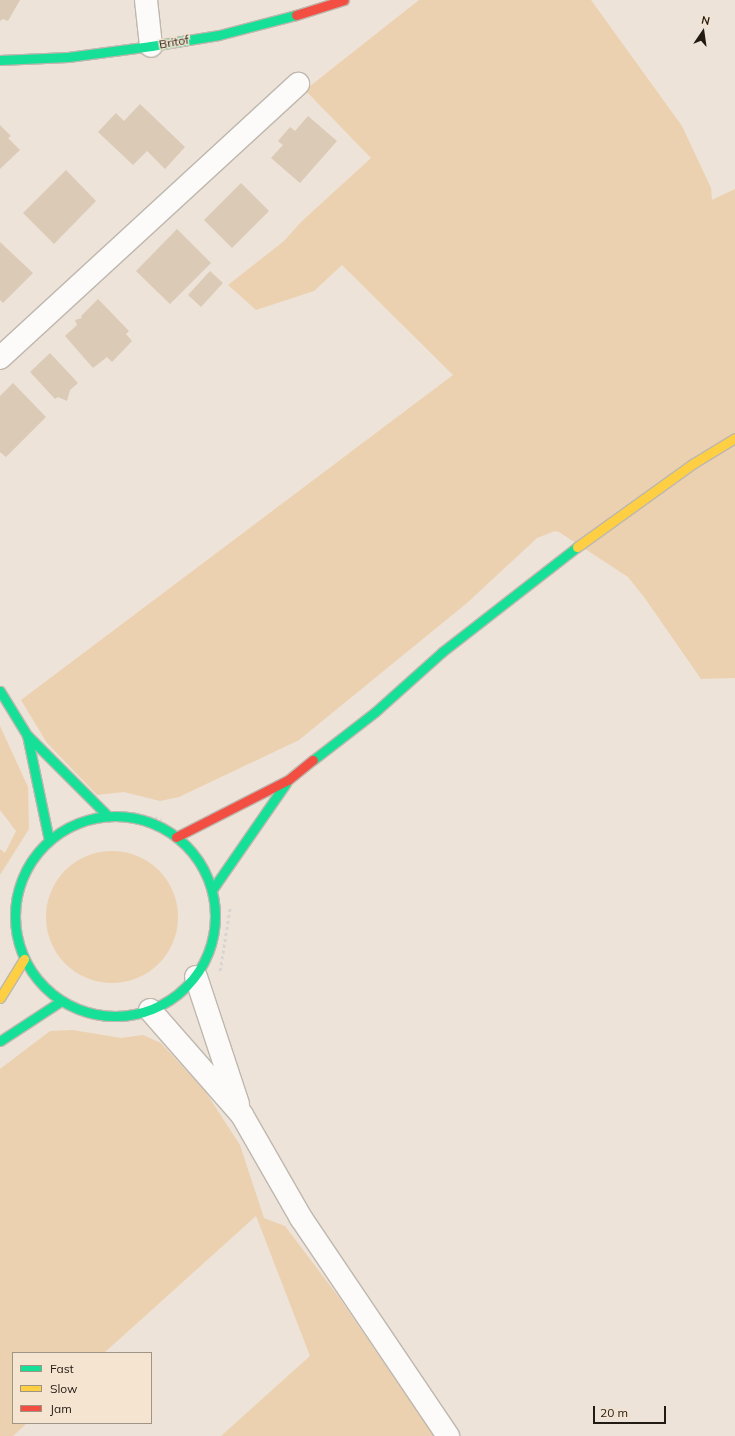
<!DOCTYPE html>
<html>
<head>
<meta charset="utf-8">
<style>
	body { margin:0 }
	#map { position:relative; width:735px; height:1436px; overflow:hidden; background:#ede3d8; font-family:Mulish,sans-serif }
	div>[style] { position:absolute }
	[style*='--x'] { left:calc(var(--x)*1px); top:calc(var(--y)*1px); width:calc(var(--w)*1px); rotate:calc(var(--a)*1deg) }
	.green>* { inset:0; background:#ecd1b0 }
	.round { border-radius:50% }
	.building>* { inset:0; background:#dacab6 }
	.path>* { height:2.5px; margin-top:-1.25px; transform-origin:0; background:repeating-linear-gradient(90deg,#d8d5d2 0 3px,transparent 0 6px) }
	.roads { filter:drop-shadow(1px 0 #beb7ae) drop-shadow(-1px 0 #beb7ae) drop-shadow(0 1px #beb7ae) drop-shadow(0 -1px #beb7ae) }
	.street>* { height:22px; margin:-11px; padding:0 11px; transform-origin:11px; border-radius:11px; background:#fcfbf9 }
	.fast>* { height:9px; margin:-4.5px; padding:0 4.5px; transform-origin:4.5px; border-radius:4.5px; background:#16e098 }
	.fast>.ring { margin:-4.5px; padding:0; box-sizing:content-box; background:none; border:9px solid #16e098; border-radius:50% }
	.slow>* { height:9px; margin:-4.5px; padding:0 4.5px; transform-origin:4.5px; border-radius:4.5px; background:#ffcf43 }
	.jam>* { height:9px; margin:-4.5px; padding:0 4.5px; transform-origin:4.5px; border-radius:4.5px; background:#f24e42 }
	span { translate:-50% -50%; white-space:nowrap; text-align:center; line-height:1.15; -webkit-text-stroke:3px #f5e4d0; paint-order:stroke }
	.street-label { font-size:12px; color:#211b14 }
	.legend { position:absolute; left:12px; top:1352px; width:140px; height:72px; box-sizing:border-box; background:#f5e4d0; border:1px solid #a09485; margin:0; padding:5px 7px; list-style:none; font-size:12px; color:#211b14 }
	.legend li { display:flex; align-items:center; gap:8px; height:20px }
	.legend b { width:20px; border:1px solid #a09485 }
	.north { position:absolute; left:683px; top:12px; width:40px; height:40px; -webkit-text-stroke:3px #f5e4d0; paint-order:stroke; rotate:13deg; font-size:11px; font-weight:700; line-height:16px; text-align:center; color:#211b14 }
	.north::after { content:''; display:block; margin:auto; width:14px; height:18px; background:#211b14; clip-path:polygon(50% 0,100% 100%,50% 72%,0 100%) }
	.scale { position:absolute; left:593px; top:1406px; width:73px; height:18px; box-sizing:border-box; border:2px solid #211b14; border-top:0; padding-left:5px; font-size:12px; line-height:14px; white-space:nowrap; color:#211b14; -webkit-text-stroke:3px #f5e4d0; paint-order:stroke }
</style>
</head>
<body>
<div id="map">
	<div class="green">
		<i style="clip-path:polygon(419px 0,591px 0,682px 126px,711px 188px,712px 200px,735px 189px,735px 678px,701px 679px,644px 597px,628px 577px,559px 532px,555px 531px,537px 538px,467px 603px,299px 740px,179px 797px,160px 801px,124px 792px,97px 795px,47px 743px,21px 700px,453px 375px,342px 265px,314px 291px,256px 310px,228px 285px,284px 241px,301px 222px,371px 158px,305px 90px)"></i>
		<i style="clip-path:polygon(0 726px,28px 787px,29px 829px,0 875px,0 849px,5px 853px,16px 831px,0 810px)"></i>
		<i class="round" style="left:46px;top:851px;width:132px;height:132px"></i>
		<i style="clip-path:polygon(73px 1030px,121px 1038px,143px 1035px,161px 1043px,205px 1091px,240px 1145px,264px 1218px,285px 1226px,338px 1296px,434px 1436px,221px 1436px,310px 1356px,256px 1216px,104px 1353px,13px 1353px,13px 1423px,27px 1423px,13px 1436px,0 1436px,0 1069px,50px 1031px)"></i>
	</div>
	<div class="building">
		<i style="clip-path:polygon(0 0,20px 0,8px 21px,3px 19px,0 21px)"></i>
		<i style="clip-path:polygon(140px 104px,185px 147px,165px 169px,147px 151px,133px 165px,98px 132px,116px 113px,124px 121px)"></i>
		<i style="clip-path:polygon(308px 116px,337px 141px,300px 183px,271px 158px,283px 145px,278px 141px,290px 127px,295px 131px)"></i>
		<i style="clip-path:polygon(0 125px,11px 136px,8px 138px,20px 150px,0 169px)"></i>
		<i style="clip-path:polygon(66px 170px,96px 201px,54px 244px,23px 213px)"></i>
		<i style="clip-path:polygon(241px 183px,269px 211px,232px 248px,204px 220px)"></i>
		<i style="clip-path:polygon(177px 229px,211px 263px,170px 304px,136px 271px)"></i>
		<i style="clip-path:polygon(0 242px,33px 273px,3px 303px,0 300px)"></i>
		<i style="clip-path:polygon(210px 271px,223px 283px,201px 307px,188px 295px)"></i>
		<i style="clip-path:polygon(98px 299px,129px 331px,126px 334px,132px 341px,112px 362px,107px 357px,93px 368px,65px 336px,77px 325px,75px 320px,82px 318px,81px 316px)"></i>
		<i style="clip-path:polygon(50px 353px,78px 383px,70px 390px,67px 401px,58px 397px,55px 399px,30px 372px)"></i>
		<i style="clip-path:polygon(13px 383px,46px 417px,6px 457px,0 452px,0 396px)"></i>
	</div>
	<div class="path">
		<i style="--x:131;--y:813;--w:31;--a:11"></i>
		<i style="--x:220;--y:971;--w:65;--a:-81.1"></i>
	</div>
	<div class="roads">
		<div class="street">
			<i style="--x:146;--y:0;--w:46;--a:83.8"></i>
			<i style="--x:0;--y:358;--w:405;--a:-42.6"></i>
			<i style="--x:196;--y:977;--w:134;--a:71.7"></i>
			<i style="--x:150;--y:1010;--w:140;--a:48.8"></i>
			<i style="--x:242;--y:1115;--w:119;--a:60.2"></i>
			<i style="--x:301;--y:1218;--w:263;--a:56"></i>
		</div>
		<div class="fast">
			<i style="--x:0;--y:60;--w:68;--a:-2.5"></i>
			<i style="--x:68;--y:57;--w:84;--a:-7.5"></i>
			<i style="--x:151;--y:46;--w:69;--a:-9.2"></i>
			<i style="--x:219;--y:35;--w:80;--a:-14.6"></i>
			<i style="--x:0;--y:691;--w:52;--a:58.5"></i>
			<i style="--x:27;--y:735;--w:115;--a:45"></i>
			<i style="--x:27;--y:735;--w:107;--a:78.2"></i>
			<i style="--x:313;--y:760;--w:78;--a:-37.7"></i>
			<i style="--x:375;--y:712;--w:90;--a:-41.8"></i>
			<i style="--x:442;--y:652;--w:171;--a:-37.9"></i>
			<i class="ring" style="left:15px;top:816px;width:191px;height:191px"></i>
			<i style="--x:212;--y:890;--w:130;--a:-55.3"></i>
			<i style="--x:0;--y:1041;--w:73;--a:-33.3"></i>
		</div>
		<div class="slow">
			<i style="--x:577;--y:547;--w:144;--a:-35.7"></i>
			<i style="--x:694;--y:463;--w:48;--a:-31.4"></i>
			<i style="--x:0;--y:998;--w:46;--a:-58.4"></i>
		</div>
		<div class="jam">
			<i style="--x:296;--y:15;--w:50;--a:-17.4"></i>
			<i style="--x:176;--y:837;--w:126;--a:-27"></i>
			<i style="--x:288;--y:780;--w:32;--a:-39"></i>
		</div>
	</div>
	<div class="street-label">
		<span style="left:174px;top:42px;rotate:-10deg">Britof</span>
	</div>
	<ul class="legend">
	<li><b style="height:5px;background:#16e098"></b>Fast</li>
	<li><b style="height:5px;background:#ffcf43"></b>Slow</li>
	<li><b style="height:5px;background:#f24e42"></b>Jam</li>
	</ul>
	<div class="north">N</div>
	<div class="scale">20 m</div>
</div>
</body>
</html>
